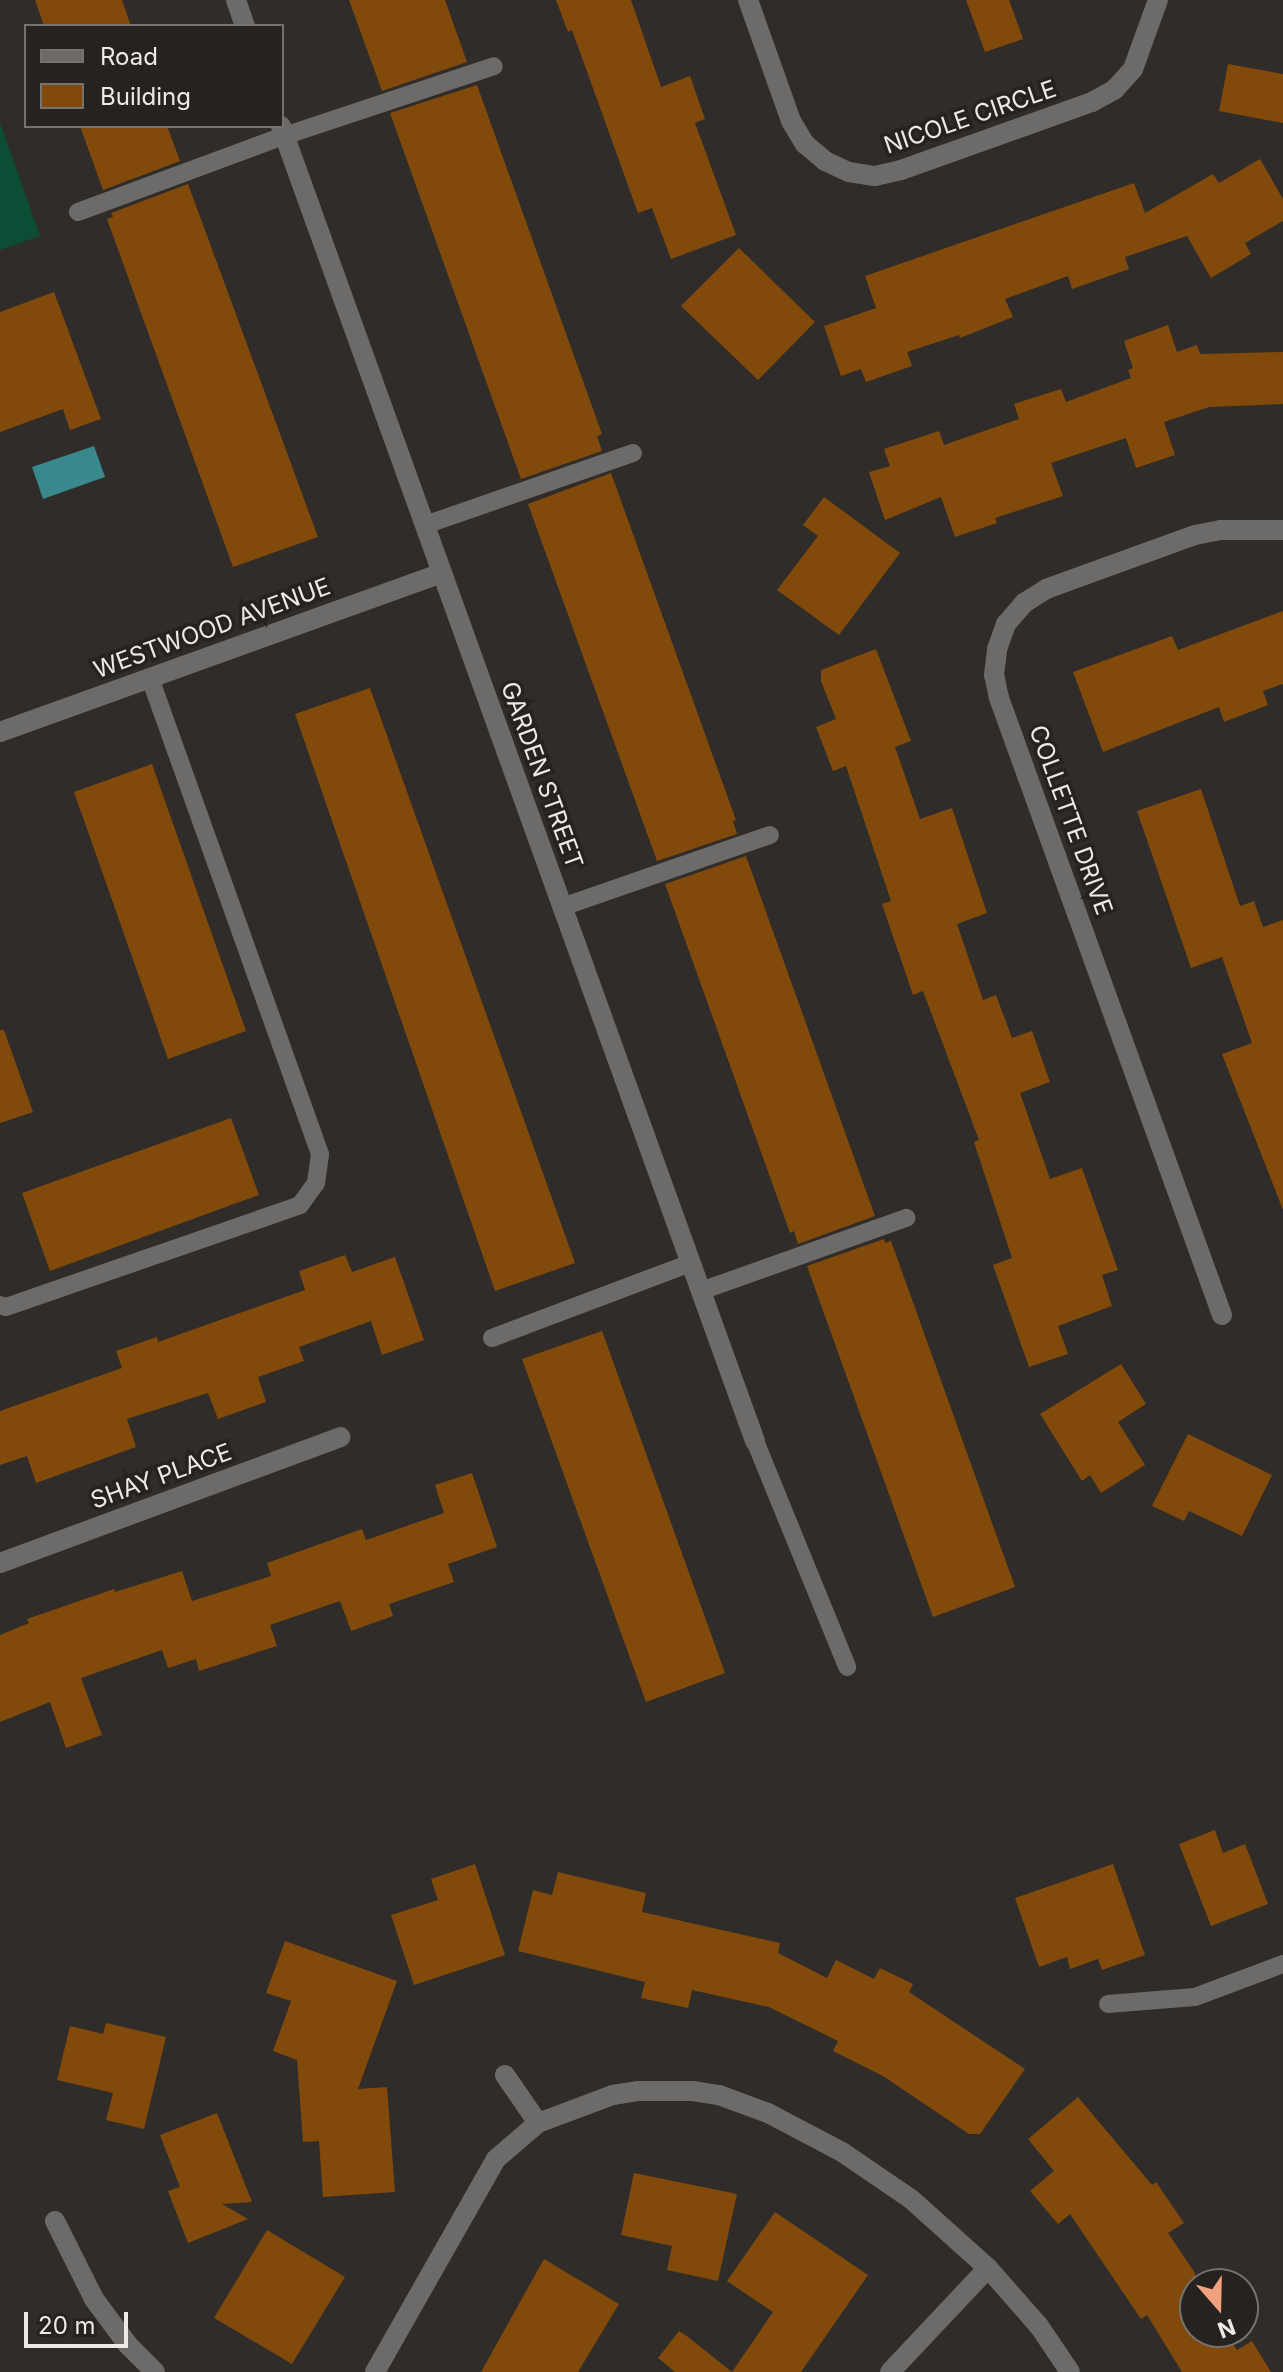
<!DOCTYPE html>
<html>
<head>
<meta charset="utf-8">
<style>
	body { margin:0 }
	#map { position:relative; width:1283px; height:2372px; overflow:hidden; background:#302c29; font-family:Inter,sans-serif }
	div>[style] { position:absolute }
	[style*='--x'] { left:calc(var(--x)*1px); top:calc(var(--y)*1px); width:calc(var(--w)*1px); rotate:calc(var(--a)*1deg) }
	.green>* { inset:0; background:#0b4e35 }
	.water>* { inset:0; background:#39888c }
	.building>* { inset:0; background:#814a0b }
	.lane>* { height:18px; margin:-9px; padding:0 9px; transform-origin:9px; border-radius:9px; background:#6d6b69 }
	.street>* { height:20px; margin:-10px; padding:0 10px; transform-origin:10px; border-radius:10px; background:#6d6b69 }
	span { translate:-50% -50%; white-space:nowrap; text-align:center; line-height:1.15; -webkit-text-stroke:7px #26221f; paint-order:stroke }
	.street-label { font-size:24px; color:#ece9e7 }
	.legend { position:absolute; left:24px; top:24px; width:260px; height:104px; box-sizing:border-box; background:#26221f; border:2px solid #75726f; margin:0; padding:10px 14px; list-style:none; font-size:24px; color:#ece9e7 }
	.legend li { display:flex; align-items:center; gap:16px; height:40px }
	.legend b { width:40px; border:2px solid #75726f }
	.north { position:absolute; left:1179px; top:2268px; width:80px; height:80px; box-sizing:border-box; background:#26221f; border:2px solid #75726f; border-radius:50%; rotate:160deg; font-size:22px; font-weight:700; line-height:32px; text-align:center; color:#ece9e7 }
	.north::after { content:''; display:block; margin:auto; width:28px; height:36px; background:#f2a17e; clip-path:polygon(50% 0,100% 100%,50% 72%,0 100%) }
	.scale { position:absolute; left:24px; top:2312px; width:104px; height:36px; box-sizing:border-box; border:4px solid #ece9e7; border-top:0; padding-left:10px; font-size:24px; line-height:28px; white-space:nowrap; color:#ece9e7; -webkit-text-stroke:6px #26221f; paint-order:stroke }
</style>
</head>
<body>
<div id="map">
	<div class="green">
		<i style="clip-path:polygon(0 123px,40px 236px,0 250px)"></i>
	</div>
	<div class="water">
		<i style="clip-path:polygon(94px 446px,105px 477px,43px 499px,32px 467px)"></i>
	</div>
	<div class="building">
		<i style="clip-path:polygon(35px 0,122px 0,131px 26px,44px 26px)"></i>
		<i style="clip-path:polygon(349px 0,445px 0,467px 62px,382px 91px)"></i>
		<i style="clip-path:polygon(556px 0,631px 0,661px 87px,690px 76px,705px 119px,695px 123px,736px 235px,671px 259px,652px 208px,638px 213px,572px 30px,568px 32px)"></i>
		<i style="clip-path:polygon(966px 0,1009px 0,1023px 39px,985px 52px)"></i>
		<i style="clip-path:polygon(1228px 64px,1283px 74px,1283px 123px,1219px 111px)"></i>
		<i style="clip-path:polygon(477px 85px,602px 434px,597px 436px,602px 451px,521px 479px,390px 113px)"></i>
		<i style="clip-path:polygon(80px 126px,167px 126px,180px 161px,103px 190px)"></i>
		<i style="clip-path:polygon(1260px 159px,1283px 199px,1283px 221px,1245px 243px,1251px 254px,1211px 278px,1187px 236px,1125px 257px,1129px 269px,1072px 289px,1068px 276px,1005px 299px,1013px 317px,960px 338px,959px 335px,907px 352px,912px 366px,866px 382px,861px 369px,841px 376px,824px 326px,876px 308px,865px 276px,1134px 183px,1145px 213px,1213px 174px,1219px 183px)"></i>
		<i style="clip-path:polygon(188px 184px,318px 537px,233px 567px,107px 219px,113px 217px,111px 213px)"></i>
		<i style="clip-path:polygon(739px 248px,815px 322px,758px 380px,681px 306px)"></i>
		<i style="clip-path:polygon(54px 292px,101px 419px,70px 430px,63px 409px,0 432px,0 312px)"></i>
		<i style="clip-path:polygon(1168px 325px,1177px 352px,1197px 345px,1200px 354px,1283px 352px,1283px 404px,1209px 407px,1164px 422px,1175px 455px,1136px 468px,1126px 438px,1051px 463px,1063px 496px,995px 518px,997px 523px,955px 537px,941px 497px,885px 520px,869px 472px,890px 466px,884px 449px,939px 431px,944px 445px,1019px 419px,1014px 404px,1061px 389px,1066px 402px,1131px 378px,1128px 370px,1133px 368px,1124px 341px)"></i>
		<i style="clip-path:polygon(611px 473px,736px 820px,733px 821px,737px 834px,657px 861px,528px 504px)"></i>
		<i style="clip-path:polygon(824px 497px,900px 553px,839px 635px,777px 590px,818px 536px,803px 525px)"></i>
		<i style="clip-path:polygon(1283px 611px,1283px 684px,1263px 691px,1268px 705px,1224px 722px,1219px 707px,1103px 752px,1073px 672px,1172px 636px,1178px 650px)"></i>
		<i style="clip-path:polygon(876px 649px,911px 741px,895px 747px,920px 819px,952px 808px,987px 913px,957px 924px,983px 1000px,996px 995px,1012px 1038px,1032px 1031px,1050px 1082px,1020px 1093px,1050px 1179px,1082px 1168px,1118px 1270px,1102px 1275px,1112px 1306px,1058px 1326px,1068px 1354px,1029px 1367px,993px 1265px,1012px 1258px,974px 1142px,979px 1140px,923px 991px,913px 995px,882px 904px,891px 901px,846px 766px,833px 771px,816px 727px,836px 719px,821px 681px,821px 670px)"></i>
		<i style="clip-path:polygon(370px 688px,575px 1263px,495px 1291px,295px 714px)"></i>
		<i style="clip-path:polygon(152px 764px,246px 1031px,168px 1059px,74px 792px)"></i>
		<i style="clip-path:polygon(1201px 789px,1240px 906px,1254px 901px,1263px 927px,1283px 920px,1283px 1210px,1222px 1054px,1252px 1043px,1222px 957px,1191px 968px,1137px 811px)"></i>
		<i style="clip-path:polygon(746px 856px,875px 1216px,798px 1244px,794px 1231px,790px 1233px,665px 884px)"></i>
		<i style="clip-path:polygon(0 1030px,4px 1030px,33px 1112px,0 1123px)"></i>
		<i style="clip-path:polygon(231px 1118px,259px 1195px,50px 1271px,22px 1193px)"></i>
		<i style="clip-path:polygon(884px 1239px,885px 1243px,891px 1241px,1015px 1587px,933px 1617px,807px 1266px)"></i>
		<i style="clip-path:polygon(345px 1255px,352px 1272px,395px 1257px,424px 1340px,382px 1355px,371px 1321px,299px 1347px,304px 1361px,258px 1377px,266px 1402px,218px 1419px,208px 1393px,127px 1419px,136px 1447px,36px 1483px,27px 1456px,0 1465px,0 1411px,122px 1368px,116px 1351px,157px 1337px,158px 1342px,305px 1290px,299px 1271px)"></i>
		<i style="clip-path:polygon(602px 1331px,725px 1673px,646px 1702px,522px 1359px)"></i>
		<i style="clip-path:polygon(1121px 1364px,1146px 1404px,1118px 1422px,1145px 1465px,1101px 1493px,1090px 1475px,1082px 1481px,1040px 1414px)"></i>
		<i style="clip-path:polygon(1188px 1434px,1272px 1475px,1242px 1536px,1189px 1511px,1184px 1521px,1152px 1506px)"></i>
		<i style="clip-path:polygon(472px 1473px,497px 1547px,448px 1564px,454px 1582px,389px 1604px,393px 1616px,351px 1631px,340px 1601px,270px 1625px,277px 1646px,199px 1671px,196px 1659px,168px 1668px,162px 1650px,81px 1678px,102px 1735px,66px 1748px,50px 1702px,0 1722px,0 1635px,29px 1623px,27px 1619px,114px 1589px,115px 1592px,182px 1571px,192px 1601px,271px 1576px,267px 1563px,362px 1529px,366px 1540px,444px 1513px,435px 1485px)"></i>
		<i style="clip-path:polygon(1215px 1830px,1223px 1853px,1245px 1844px,1268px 1904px,1211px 1926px,1179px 1844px)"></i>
		<i style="clip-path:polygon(475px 1864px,505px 1955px,414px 1985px,391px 1915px,438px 1900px,431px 1879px)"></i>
		<i style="clip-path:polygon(1113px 1864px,1145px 1955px,1102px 1970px,1098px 1959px,1070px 1969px,1067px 1957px,1039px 1967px,1015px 1898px)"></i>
		<i style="clip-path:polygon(558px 1872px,646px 1893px,642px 1912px,780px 1943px,778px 1953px,827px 1978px,836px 1960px,874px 1979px,880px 1968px,913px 1984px,909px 1992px,1025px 2069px,980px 2134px,969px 2134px,883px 2076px,833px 2051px,838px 2041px,769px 2007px,692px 1990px,688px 2008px,641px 1998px,645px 1982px,518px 1951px,533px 1890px,552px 1895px)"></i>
		<i style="clip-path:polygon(285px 1941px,397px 1981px,358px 2089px,387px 2087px,395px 2192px,323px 2197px,319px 2141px,303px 2142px,297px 2060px,273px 2051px,291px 2001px,266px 1993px)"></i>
		<i style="clip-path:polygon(106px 2023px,166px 2037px,144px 2129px,106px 2120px,113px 2093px,57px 2080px,70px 2026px,103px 2034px)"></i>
		<i style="clip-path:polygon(1078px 2097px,1152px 2185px,1156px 2182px,1184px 2223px,1168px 2233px,1195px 2273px,1195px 2332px,1225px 2332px,1237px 2350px,1252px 2341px,1271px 2372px,1182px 2372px,1147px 2315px,1141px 2319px,1070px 2214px,1058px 2224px,1030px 2191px,1054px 2171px,1028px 2139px)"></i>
		<i style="clip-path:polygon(217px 2113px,252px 2202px,222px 2204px,248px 2219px,188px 2243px,168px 2191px,180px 2187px,160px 2135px)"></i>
		<i style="clip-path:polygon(634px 2173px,737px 2194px,718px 2281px,667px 2270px,672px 2246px,621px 2235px)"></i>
		<i style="clip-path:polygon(775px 2212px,868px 2275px,801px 2372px,732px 2372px,773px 2312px,727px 2281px)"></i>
		<i style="clip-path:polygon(267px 2230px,345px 2277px,292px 2364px,214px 2318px)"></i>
		<i style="clip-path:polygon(544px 2259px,619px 2304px,578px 2372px,481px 2372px)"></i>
		<i style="clip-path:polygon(679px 2331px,688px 2337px,732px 2372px,675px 2372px,658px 2358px)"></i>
	</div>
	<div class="lane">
		<i style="--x:78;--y:212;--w:220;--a:-20.3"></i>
		<i style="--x:284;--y:136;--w:221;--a:-18.4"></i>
		<i style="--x:425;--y:525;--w:220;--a:-19.1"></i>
		<i style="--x:562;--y:907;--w:220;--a:-19.1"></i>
		<i style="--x:701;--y:1291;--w:218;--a:-19.6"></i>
		<i style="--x:0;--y:1305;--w:6;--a:18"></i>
		<i style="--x:6;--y:1307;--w:311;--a:-19.1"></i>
		<i style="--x:300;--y:1205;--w:27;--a:-54"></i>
		<i style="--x:316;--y:1183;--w:29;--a:-82"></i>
		<i style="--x:320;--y:1154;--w:505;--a:-109.65"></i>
		<i style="--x:492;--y:1338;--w:212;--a:-20.7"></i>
		<i style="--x:755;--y:1441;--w:244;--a:67.8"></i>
		<i style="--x:1108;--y:2004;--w:87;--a:-4.6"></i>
		<i style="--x:1195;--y:1997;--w:94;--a:-20.6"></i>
	</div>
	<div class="street">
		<i style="--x:236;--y:0;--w:28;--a:71"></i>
		<i style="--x:748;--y:0;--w:128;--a:70.4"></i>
		<i style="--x:791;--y:121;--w:27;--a:59"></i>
		<i style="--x:805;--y:144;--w:26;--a:40"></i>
		<i style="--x:825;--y:161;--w:26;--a:25"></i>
		<i style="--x:849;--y:172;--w:26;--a:9"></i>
		<i style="--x:875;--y:176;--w:27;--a:-13"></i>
		<i style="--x:901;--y:170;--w:203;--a:-19.6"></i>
		<i style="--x:1092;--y:102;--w:26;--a:-29"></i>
		<i style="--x:1115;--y:89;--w:27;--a:-48"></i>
		<i style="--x:1133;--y:69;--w:73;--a:-70.1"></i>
		<i style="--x:281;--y:126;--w:1398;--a:70.18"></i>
		<i style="--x:0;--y:732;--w:470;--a:-19.8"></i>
		<i style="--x:1222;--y:1315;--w:656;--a:-109.87"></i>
		<i style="--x:999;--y:698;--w:24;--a:-102"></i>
		<i style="--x:994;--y:675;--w:26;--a:-83"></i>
		<i style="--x:997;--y:649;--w:27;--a:-70"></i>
		<i style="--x:1006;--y:624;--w:28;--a:-49"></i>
		<i style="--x:1024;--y:603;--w:26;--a:-32"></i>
		<i style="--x:1046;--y:589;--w:158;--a:-19.9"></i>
		<i style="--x:1195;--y:535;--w:26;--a:-11"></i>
		<i style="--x:1221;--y:530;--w:62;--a:0"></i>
		<i style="--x:0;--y:1563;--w:363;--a:-20.3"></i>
		<i style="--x:505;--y:2075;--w:58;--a:55.5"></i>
		<i style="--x:55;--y:2221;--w:87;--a:63.4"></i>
		<i style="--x:94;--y:2299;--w:57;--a:53.5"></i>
		<i style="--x:128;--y:2345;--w:38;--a:45"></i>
		<i style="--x:375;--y:2372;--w:245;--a:-60.4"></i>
		<i style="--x:496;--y:2159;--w:55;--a:-40.6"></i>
		<i style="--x:538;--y:2123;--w:80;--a:-20.5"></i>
		<i style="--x:613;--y:2095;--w:26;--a:-9"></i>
		<i style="--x:639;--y:2091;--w:54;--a:0"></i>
		<i style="--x:693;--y:2091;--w:26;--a:9"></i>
		<i style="--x:719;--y:2095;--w:52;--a:20.2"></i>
		<i style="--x:768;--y:2113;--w:84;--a:27.8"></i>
		<i style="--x:842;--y:2152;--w:83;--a:34.3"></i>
		<i style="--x:911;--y:2199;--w:103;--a:41.9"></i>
		<i style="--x:988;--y:2268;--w:77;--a:48.7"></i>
		<i style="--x:1039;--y:2326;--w:55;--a:56"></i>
		<i style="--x:890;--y:2372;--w:143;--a:-46.7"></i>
	</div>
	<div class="street-label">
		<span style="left:970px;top:117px;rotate:-19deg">NICOLE CIRCLE</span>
		<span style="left:212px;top:628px;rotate:-20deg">WESTWOOD AVENUE</span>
		<span style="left:542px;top:775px;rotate:70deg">GARDEN STREET</span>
		<span style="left:1071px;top:820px;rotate:70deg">COLLETTE DRIVE</span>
		<span style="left:161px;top:1476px;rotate:-20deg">SHAY PLACE</span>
	</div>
	<ul class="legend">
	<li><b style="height:10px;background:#6d6b69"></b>Road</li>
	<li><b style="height:22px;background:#814a0b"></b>Building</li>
	</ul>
	<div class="north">N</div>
	<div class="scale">20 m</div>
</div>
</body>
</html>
